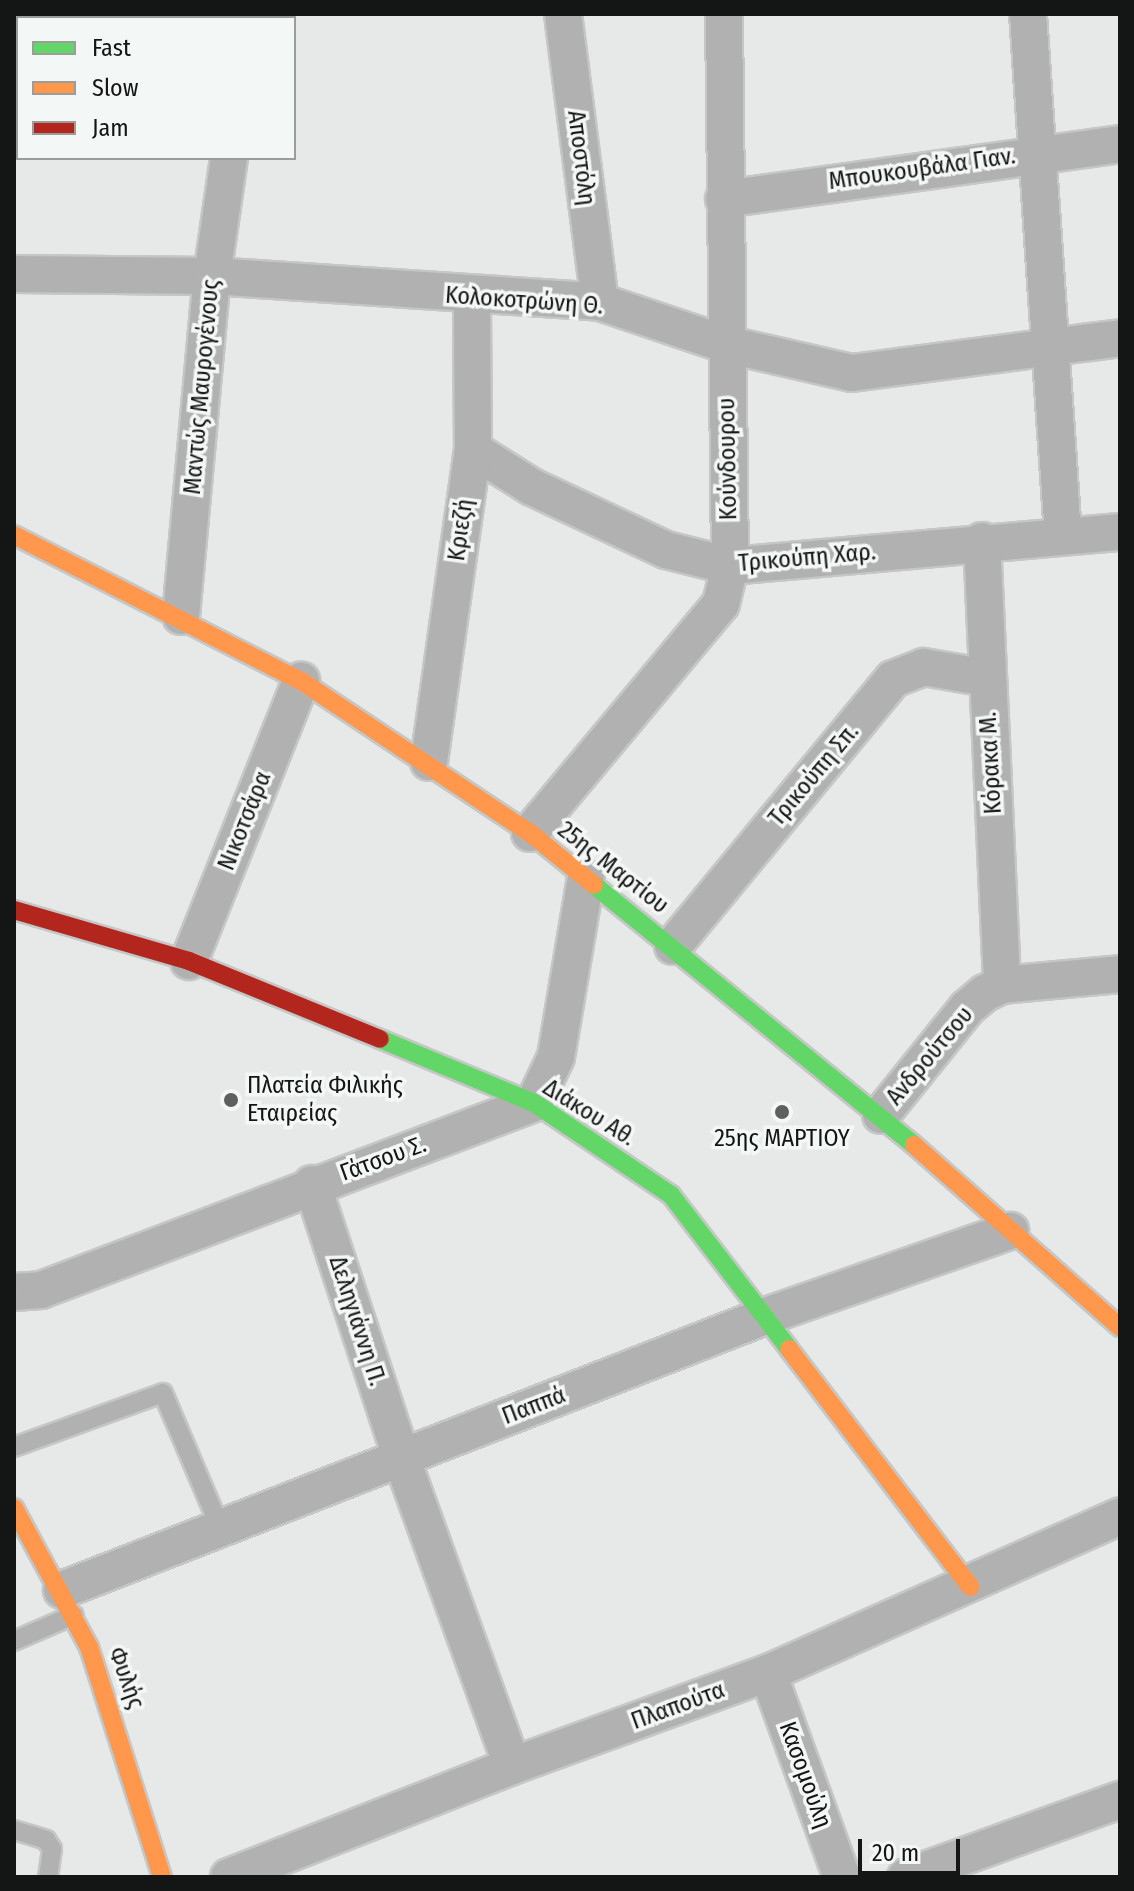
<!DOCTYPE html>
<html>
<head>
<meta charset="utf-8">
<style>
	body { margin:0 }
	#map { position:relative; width:1134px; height:1891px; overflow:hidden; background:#e7e9e8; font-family:"Fira Sans Condensed",sans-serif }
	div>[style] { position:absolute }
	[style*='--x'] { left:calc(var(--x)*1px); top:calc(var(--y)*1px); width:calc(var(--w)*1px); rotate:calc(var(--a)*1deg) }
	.roads { filter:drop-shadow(2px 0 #c5c7c6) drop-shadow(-2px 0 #c5c7c6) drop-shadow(0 2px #c5c7c6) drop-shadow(0 -2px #c5c7c6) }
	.lane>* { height:18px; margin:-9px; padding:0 9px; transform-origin:9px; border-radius:9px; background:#b0b1b0 }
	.street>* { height:36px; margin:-18px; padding:0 18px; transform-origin:18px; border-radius:18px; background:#b0b1b0 }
	.fast>* { height:18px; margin:-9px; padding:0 9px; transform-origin:9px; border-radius:9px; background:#63d668 }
	.slow>* { height:18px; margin:-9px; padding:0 9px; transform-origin:9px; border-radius:9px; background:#ff974d }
	.jam>* { height:18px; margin:-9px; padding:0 9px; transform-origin:9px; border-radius:9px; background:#b3261e }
	.dots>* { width:22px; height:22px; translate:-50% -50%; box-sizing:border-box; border:4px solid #f3f7f5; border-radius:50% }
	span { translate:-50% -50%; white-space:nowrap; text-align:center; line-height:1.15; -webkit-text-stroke:7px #f3f7f5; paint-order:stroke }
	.street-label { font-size:24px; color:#141615 }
	.poi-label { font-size:24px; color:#141615 }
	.left { translate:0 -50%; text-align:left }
	.frame { position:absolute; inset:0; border:16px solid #141615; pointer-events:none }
	.legend { position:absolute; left:16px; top:16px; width:280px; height:144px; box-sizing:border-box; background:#f3f7f5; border:2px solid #9a9d9b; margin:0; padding:10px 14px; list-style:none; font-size:24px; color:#141615 }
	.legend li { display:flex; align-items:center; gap:16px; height:40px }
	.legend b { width:40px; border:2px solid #9a9d9b }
	.scale { position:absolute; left:858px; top:1839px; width:102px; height:36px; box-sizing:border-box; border:4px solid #141615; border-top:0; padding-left:10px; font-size:24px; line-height:28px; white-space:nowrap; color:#141615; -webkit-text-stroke:6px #f3f7f5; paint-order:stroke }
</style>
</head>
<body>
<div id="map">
	<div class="roads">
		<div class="lane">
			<i style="--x:14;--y:1447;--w:158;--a:-19.9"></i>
			<i style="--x:163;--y:1393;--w:146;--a:67"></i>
			<i style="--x:14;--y:1641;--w:65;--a:-23.4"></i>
			<i style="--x:14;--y:1830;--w:34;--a:17"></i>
			<i style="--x:46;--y:1840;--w:11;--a:56"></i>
			<i style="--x:52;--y:1849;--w:28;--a:98"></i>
		</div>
		<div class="street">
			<i style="--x:563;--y:14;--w:290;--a:82.7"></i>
			<i style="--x:1028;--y:14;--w:522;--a:86.16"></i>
			<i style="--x:249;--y:18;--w:4;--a:-90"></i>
			<i style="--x:724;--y:199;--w:400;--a:-7.9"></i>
			<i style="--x:14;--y:274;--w:198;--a:0.6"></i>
			<i style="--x:212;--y:276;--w:389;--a:3.8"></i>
			<i style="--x:600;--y:302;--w:132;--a:18.6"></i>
			<i style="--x:725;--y:344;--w:130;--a:12.9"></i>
			<i style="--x:852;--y:373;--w:270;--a:-7.4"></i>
			<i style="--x:473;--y:450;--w:70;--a:32.1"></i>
			<i style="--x:532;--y:487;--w:148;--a:25.2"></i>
			<i style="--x:666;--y:550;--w:66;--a:14"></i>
			<i style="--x:730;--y:566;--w:391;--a:-5"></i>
			<i style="--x:982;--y:541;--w:444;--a:87.4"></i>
			<i style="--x:181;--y:616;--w:341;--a:-84.8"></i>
			<i style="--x:212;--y:276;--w:119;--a:-81.8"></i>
			<i style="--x:429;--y:762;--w:315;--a:-82"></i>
			<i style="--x:473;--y:450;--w:153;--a:-90.4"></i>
			<i style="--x:530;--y:833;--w:298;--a:-50.2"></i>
			<i style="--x:721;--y:604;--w:39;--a:-77"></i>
			<i style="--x:730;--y:566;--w:552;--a:-90.62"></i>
			<i style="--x:673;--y:946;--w:346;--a:-50.5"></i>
			<i style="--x:893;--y:679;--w:33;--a:-21"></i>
			<i style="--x:924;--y:667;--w:64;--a:9.9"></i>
			<i style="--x:189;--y:961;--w:302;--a:-68.2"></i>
			<i style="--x:881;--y:1115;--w:137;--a:-51.2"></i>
			<i style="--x:967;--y:1008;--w:23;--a:-40"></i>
			<i style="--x:985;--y:993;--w:19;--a:-25"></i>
			<i style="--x:1002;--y:985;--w:119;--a:-5.3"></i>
			<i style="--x:312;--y:1184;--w:287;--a:71.9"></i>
			<i style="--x:401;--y:1457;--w:328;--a:70.2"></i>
			<i style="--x:14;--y:1292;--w:27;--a:-4"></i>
			<i style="--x:41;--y:1290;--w:527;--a:-20.77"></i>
			<i style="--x:534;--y:1103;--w:51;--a:-64.4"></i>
			<i style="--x:556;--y:1057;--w:181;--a:-80.5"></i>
			<i style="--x:62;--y:1590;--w:752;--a:-21.28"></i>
			<i style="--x:763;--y:1317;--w:262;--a:-19.2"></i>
			<i style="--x:768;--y:1673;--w:217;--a:70.1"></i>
			<i style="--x:229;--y:1877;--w:304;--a:-21.4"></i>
			<i style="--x:512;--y:1766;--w:272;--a:-20"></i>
			<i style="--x:768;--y:1673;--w:385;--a:-24"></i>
			<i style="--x:906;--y:1877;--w:227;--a:-19.8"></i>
		</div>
		<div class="fast">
			<i style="--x:594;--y:885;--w:412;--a:39.1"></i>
			<i style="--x:380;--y:1039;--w:167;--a:22.6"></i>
			<i style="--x:534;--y:1103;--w:165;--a:33.9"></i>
			<i style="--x:671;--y:1195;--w:194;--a:52.5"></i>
		</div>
		<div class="slow">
			<i style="--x:14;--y:535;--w:322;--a:27"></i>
			<i style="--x:301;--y:681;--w:275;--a:33.6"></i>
			<i style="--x:530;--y:833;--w:82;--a:39.1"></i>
			<i style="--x:914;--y:1145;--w:275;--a:41.5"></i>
			<i style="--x:789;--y:1349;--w:299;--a:52.7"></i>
			<i style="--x:14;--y:1508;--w:158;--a:61.7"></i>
			<i style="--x:89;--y:1647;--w:241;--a:72.4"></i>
		</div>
		<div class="jam">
			<i style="--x:14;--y:910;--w:182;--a:16.2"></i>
			<i style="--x:189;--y:961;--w:206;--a:22.2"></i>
		</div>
	</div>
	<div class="dots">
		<i style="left:231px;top:1100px;background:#5e605f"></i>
		<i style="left:782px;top:1112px;background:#5e605f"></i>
	</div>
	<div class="street-label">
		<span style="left:581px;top:158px;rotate:83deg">Αποστόλη</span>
		<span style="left:922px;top:169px;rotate:-8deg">Μπουκουβάλα Γιαν.</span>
		<span style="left:524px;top:301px;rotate:4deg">Κολοκοτρώνη Θ.</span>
		<span style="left:202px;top:387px;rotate:-85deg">Μαντώς Μαυρογένους</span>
		<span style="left:728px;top:459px;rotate:-91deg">Κούνδουρου</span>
		<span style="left:461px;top:530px;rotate:-82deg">Κριεζή</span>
		<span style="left:807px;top:558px;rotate:-5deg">Τρικούπη Χαρ.</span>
		<span style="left:991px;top:763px;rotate:-93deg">Κόρακα Μ.</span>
		<span style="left:814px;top:775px;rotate:-50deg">Τρικούπη Σπ.</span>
		<span style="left:245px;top:821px;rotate:-68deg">Νικοτσάρα</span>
		<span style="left:613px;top:868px;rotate:38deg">25ης Μαρτίου</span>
		<span style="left:930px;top:1056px;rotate:-50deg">Ανδρούτσου</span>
		<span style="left:589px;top:1113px;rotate:32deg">Διάκου Αθ.</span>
		<span style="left:383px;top:1159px;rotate:-20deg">Γάτσου Σ.</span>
		<span style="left:357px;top:1321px;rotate:72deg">Δεληγιάννη Π.</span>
		<span style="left:534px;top:1406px;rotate:-21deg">Παππά</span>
		<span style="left:126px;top:1678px;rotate:70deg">Φυλής</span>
		<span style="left:678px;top:1706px;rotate:-20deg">Πλαπούτα</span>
		<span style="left:805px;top:1775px;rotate:70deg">Κασομούλη</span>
	</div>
	<div class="poi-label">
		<span class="left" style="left:247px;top:1100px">Πλατεία Φιλικής<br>Εταιρείας</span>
		<span style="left:782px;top:1139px">25ης ΜΑΡΤΙΟΥ</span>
	</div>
	<div class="frame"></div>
	<ul class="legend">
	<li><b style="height:10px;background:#63d668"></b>Fast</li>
	<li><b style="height:10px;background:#ff974d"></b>Slow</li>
	<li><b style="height:10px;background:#b3261e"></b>Jam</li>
	</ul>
	<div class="scale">20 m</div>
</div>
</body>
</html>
